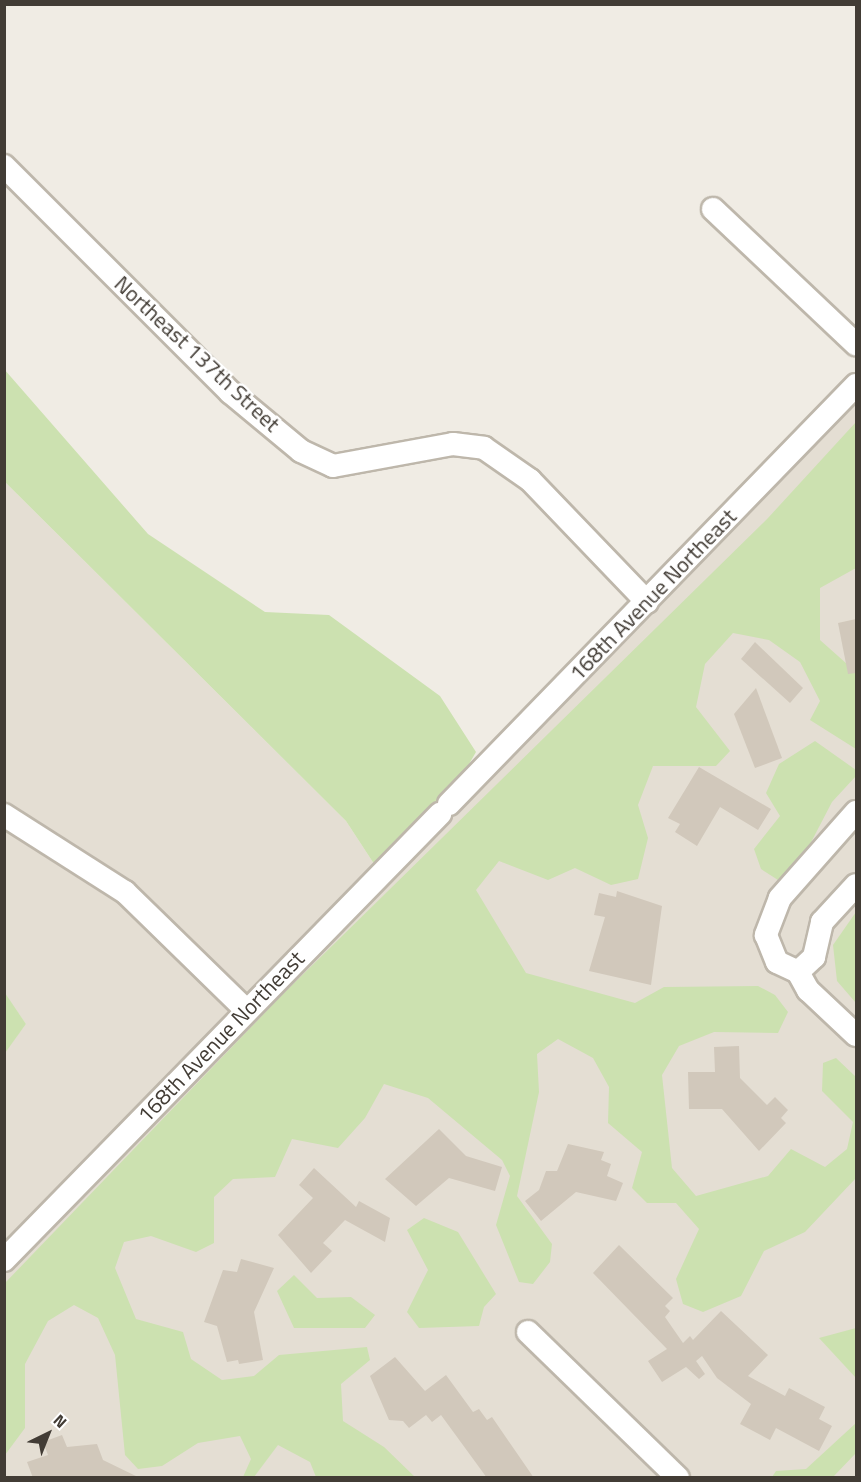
<!DOCTYPE html>
<html>
<head>
<meta charset="utf-8">
<style>
	body { margin:0 }
	#map { position:relative; width:861px; height:1482px; overflow:hidden; background:#f0ece4; font-family:"Titillium Web",sans-serif }
	div>[style] { position:absolute }
	[style*='--x'] { left:calc(var(--x)*1px); top:calc(var(--y)*1px); width:calc(var(--w)*1px); rotate:calc(var(--a)*1deg) }
	.residential>* { inset:0; background:#e4ded3 }
	.green>* { inset:0; background:#cce1b0 }
	.building>* { inset:0; background:#d1c8bb }
	.roads { filter:drop-shadow(2px 0 #beb7ab) drop-shadow(-2px 0 #beb7ab) drop-shadow(0 2px #beb7ab) drop-shadow(0 -2px #beb7ab) }
	.minor>* { height:22px; margin:-11px; padding:0 11px; transform-origin:11px; border-radius:11px; background:#fff }
	span { translate:-50% -50%; white-space:nowrap; text-align:center; line-height:1.15; -webkit-text-stroke:5px #fff; paint-order:stroke }
	.street-label { font-size:22px; color:#423c35 }
	.frame { position:absolute; inset:0; border:6px solid #423c35; pointer-events:none }
	.north { position:absolute; left:18px; top:1404px; width:60px; height:60px; -webkit-text-stroke:4px #fff; paint-order:stroke; rotate:43deg; font-size:16px; font-weight:700; line-height:24px; text-align:center; color:#423c35 }
	.north::after { content:''; display:block; margin:auto; width:21px; height:27px; background:#423c35; clip-path:polygon(50% 0,100% 100%,50% 72%,0 100%) }
</style>
</head>
<body>
<div id="map">
	<div class="residential">
		<i style="clip-path:polygon(856px 388px,856px 1477px,5px 1477px,4px 1053px,26px 1024px,4px 993px,5px 482px,346px 821px,380px 873px)"></i>
	</div>
	<div class="green">
		<i style="clip-path:polygon(4px 369px,148px 534px,265px 612px,329px 615px,440px 696px,476px 752px,440px 814px,380px 873px,346px 821px,5px 482px)"></i>
		<i style="clip-path:polygon(856px 422px,856px 568px,820px 588px,820px 640px,856px 672px,856px 749px,810px 720px,820px 701px,800px 662px,769px 640px,733px 633px,705px 664px,696px 707px,730px 751px,716px 766px,653px 766px,638px 805px,648px 838px,638px 879px,611px 885px,575px 868px,548px 880px,499px 861px,476px 890px,526px 973px,635px 1003px,664px 987px,758px 986px,775px 995px,788px 1012px,778px 1033px,714px 1032px,679px 1046px,662px 1075px,672px 1168px,696px 1196px,768px 1176px,791px 1149px,825px 1167px,847px 1149px,853px 1122px,822px 1091px,823px 1063px,836px 1058px,856px 1077px,856px 1178px,805px 1232px,764px 1251px,741px 1296px,703px 1312px,683px 1304px,676px 1279px,699px 1229px,676px 1203px,647px 1203px,632px 1188px,642px 1152px,608px 1123px,609px 1087px,593px 1058px,558px 1039px,537px 1054px,539px 1092px,517px 1196px,552px 1244px,550px 1262px,533px 1284px,519px 1282px,496px 1225px,510px 1176px,502px 1160px,428px 1098px,384px 1084px,365px 1118px,338px 1148px,292px 1139px,275px 1177px,233px 1179px,214px 1197px,214px 1243px,196px 1252px,151px 1236px,124px 1242px,115px 1268px,136px 1319px,183px 1332px,191px 1359px,222px 1380px,254px 1376px,279px 1355px,367px 1347px,370px 1360px,341px 1384px,343px 1421px,384px 1447px,415px 1477px,316px 1477px,310px 1462px,278px 1445px,254px 1477px,243px 1477px,251px 1459px,240px 1436px,198px 1443px,162px 1466px,138px 1469px,125px 1455px,115px 1355px,98px 1318px,74px 1305px,48px 1321px,25px 1364px,25px 1428px,5px 1455px,5px 1283px,281px 996px,768px 518px)"></i>
		<i style="clip-path:polygon(815px 741px,856px 770px,856px 776px,832px 802px,807px 850px,778px 880px,761px 869px,754px 849px,780px 816px,766px 793px,779px 764px)"></i>
		<i style="clip-path:polygon(856px 912px,856px 1003px,837px 981px,833px 945px)"></i>
		<i style="clip-path:polygon(5px 993px,26px 1024px,5px 1053px,4px 1053px)"></i>
		<i style="clip-path:polygon(424px 1218px,458px 1232px,496px 1294px,484px 1307px,479px 1326px,419px 1328px,407px 1312px,428px 1270px,407px 1230px)"></i>
		<i style="clip-path:polygon(294px 1275px,317px 1298px,351px 1297px,375px 1315px,365px 1328px,294px 1328px,277px 1291px)"></i>
		<i style="clip-path:polygon(856px 1328px,856px 1378px,819px 1338px)"></i>
		<i style="clip-path:polygon(856px 1423px,856px 1453px,833px 1477px,772px 1477px,776px 1471px,806px 1469px)"></i>
	</div>
	<div class="building">
		<i style="clip-path:polygon(856px 619px,856px 673px,848px 674px,838px 623px)"></i>
		<i style="clip-path:polygon(755px 642px,803px 688px,790px 703px,741px 659px)"></i>
		<i style="clip-path:polygon(756px 688px,782px 758px,755px 768px,734px 714px)"></i>
		<i style="clip-path:polygon(699px 767px,771px 809px,758px 830px,720px 807px,697px 846px,675px 832px,680px 824px,668px 818px)"></i>
		<i style="clip-path:polygon(617px 891px,662px 906px,651px 985px,589px 971px,605px 917px,594px 915px,599px 893px,616px 897px)"></i>
		<i style="clip-path:polygon(739px 1046px,740px 1078px,767px 1105px,775px 1097px,788px 1110px,781px 1118px,786px 1123px,759px 1151px,722px 1109px,689px 1109px,688px 1072px,715px 1072px,714px 1047px)"></i>
		<i style="clip-path:polygon(439px 1129px,466px 1156px,502px 1167px,495px 1191px,449px 1178px,416px 1206px,385px 1179px)"></i>
		<i style="clip-path:polygon(568px 1144px,604px 1152px,601px 1160px,611px 1164px,607px 1176px,623px 1183px,616px 1201px,576px 1192px,541px 1221px,525px 1201px,539px 1190px,546px 1171px,557px 1171px)"></i>
		<i style="clip-path:polygon(314px 1168px,356px 1207px,359px 1201px,390px 1218px,385px 1242px,345px 1220px,323px 1243px,332px 1251px,311px 1273px,278px 1235px,313px 1198px,299px 1185px)"></i>
		<i style="clip-path:polygon(619px 1245px,673px 1298px,665px 1306px,670px 1311px,665px 1317px,683px 1343px,690px 1336px,693px 1340px,721px 1311px,768px 1355px,748px 1376px,785px 1396px,789px 1388px,825px 1407px,819px 1419px,832px 1426px,819px 1451px,776px 1428px,770px 1440px,740px 1424px,751px 1404px,717px 1378px,702px 1356px,696px 1361px,705px 1374px,699px 1379px,686px 1367px,662px 1382px,648px 1361px,667px 1349px,593px 1273px)"></i>
		<i style="clip-path:polygon(241px 1259px,274px 1268px,254px 1312px,263px 1360px,239px 1364px,238px 1360px,227px 1362px,217px 1326px,204px 1322px,223px 1270px,237px 1272px)"></i>
		<i style="clip-path:polygon(395px 1357px,425px 1391px,446px 1375px,473px 1412px,479px 1409px,487px 1420px,492px 1417px,534px 1478px,487px 1478px,441px 1415px,432px 1422px,426px 1415px,409px 1428px,403px 1421px,389px 1420px,370px 1376px)"></i>
		<i style="clip-path:polygon(62px 1435px,67px 1447px,97px 1444px,103px 1460px,140px 1478px,33px 1478px,27px 1462px,48px 1455px,43px 1442px)"></i>
	</div>
	<div class="roads">
		<div class="minor">
			<i style="--x:4;--y:166;--w:320;--a:45"></i>
			<i style="--x:230;--y:392;--w:92;--a:39.7"></i>
			<i style="--x:301;--y:451;--w:35;--a:25"></i>
			<i style="--x:333;--y:466;--w:122;--a:-10.4"></i>
			<i style="--x:453;--y:444;--w:31;--a:7"></i>
			<i style="--x:484;--y:448;--w:56;--a:34.8"></i>
			<i style="--x:530;--y:480;--w:169;--a:46.2"></i>
			<i style="--x:713;--y:209;--w:197;--a:43.4"></i>
			<i style="--x:449;--y:804;--w:584;--a:-45.83"></i>
			<i style="--x:856;--y:812;--w:115;--a:131.5"></i>
			<i style="--x:780;--y:898;--w:40;--a:111"></i>
			<i style="--x:766;--y:935;--w:29;--a:68"></i>
			<i style="--x:777;--y:962;--w:23;--a:25"></i>
			<i style="--x:798;--y:972;--w:21;--a:61"></i>
			<i style="--x:808;--y:990;--w:66;--a:43.2"></i>
			<i style="--x:4;--y:815;--w:143;--a:32.5"></i>
			<i style="--x:125;--y:892;--w:170;--a:44.3"></i>
			<i style="--x:798;--y:972;--w:22;--a:-43"></i>
			<i style="--x:814;--y:957;--w:36;--a:-77"></i>
			<i style="--x:822;--y:922;--w:50;--a:-47.4"></i>
			<i style="--x:4;--y:1260;--w:624;--a:-45.65"></i>
			<i style="--x:528;--y:1332;--w:209;--a:44.2"></i>
		</div>
	</div>
	<div class="street-label">
		<span style="left:197px;top:354px;rotate:43deg">Northeast 137th Street</span>
		<span style="left:653px;top:595px;rotate:-46deg">168th Avenue Northeast</span>
		<span style="left:221px;top:1037px;rotate:-46deg">168th Avenue Northeast</span>
	</div>
	<div class="frame"></div>
	<div class="north">N</div>
</div>
</body>
</html>
